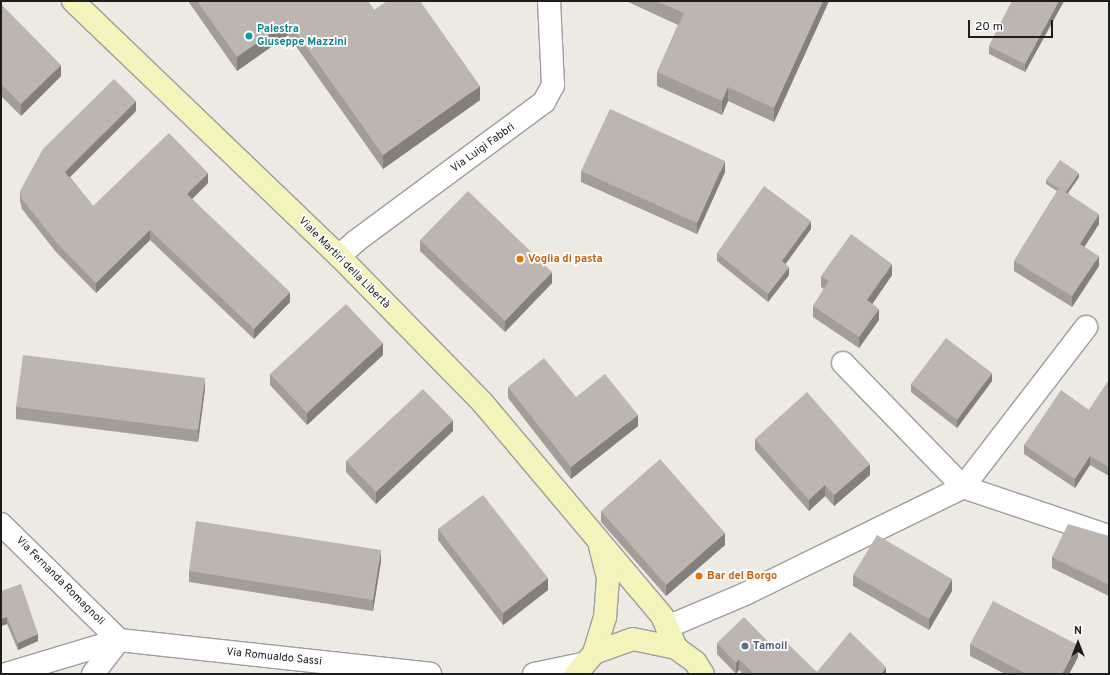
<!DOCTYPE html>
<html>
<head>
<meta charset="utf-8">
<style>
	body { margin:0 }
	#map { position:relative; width:1110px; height:675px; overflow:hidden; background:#ede9e3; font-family:Overpass,sans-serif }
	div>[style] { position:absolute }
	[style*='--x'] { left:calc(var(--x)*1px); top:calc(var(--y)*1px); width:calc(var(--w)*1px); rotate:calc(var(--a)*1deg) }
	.roads { filter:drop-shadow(1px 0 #9e9e9e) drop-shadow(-1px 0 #9e9e9e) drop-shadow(0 1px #9e9e9e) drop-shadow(0 -1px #9e9e9e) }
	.street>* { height:22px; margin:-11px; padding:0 11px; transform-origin:11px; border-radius:11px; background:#fff }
	.secondary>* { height:22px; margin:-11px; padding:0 11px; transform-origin:11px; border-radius:11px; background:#f3f3bb }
	.wall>* { inset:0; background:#a39c97 }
	.shaded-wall>* { inset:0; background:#847f7b }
	.building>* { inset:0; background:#bdb5b0 }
	.dots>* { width:11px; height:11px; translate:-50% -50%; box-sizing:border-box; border:2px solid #fff; border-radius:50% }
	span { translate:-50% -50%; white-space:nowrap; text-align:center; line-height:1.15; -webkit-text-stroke:3.5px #fff; paint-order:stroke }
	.culture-label { font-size:11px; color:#0d838f; font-weight:700 }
	.left { translate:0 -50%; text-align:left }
	.street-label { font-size:11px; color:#1d1d1d }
	.food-label { font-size:11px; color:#c56008; font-weight:700 }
	.service-label { font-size:11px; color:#4e5e75; font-weight:700 }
	.frame { position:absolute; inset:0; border:2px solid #1d1d1d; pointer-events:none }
	.north { position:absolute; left:1058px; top:623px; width:40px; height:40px; -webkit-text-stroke:3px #fff; paint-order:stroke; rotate:0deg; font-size:11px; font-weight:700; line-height:16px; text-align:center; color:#1d1d1d }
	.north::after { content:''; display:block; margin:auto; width:14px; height:18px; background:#1d1d1d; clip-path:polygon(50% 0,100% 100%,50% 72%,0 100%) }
	.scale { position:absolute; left:968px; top:20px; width:85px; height:18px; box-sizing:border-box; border:2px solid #1d1d1d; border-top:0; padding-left:5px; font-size:12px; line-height:14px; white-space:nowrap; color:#1d1d1d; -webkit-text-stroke:3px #fff; paint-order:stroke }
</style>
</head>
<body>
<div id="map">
	<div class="roads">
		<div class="street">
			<i style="--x:339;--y:256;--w:23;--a:-41"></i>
			<i style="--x:356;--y:241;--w:234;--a:-36.5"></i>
			<i style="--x:544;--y:102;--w:19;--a:-62"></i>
			<i style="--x:553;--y:85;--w:84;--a:-92.7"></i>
			<i style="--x:843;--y:363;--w:173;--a:45.9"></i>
			<i style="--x:963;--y:487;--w:154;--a:18.6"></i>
			<i style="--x:1;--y:524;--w:165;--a:44.5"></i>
			<i style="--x:667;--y:627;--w:85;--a:-22.9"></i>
			<i style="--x:745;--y:594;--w:243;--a:-26.1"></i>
			<i style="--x:963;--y:487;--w:202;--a:-52.4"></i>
			<i style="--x:6;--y:674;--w:118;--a:-16.7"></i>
			<i style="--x:119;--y:640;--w:313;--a:6.2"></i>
			<i style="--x:93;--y:674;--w:43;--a:-52.6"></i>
			<i style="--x:534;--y:674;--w:49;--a:-11.8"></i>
		</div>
		<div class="secondary">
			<i style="--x:73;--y:1;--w:368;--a:43.8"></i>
			<i style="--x:339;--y:256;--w:204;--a:45.6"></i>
			<i style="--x:482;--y:402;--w:280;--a:49.9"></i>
			<i style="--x:662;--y:616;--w:35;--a:66"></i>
			<i style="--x:594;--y:653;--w:37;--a:-73"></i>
			<i style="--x:605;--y:618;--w:40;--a:-85.7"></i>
			<i style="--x:608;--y:578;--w:34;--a:-104"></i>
			<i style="--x:576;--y:674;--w:28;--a:-49"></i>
			<i style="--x:594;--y:653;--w:41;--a:-19.7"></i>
			<i style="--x:633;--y:639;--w:44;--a:11.8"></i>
			<i style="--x:676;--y:648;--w:24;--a:36"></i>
			<i style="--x:695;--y:662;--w:14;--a:56"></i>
		</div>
	</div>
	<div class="wall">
		<i style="clip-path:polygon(188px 1px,368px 1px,374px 10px,480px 100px,383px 169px,288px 35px,237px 71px)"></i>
		<i style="clip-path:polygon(626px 1px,829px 1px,774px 122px,728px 101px,722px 115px,657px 86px,657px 72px,678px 25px)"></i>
		<i style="clip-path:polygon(1012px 1px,1064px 1px,1025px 72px,989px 54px,989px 46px)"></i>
		<i style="clip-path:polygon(1px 4px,61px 76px,21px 116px,1px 96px)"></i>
		<i style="clip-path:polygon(136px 111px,70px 177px,93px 206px,208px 183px,192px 199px,290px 302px,254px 339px,150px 240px,96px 293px,56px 252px,22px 209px,20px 201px,20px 191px)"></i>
		<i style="clip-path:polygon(581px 171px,725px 172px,697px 234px,581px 182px)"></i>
		<i style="clip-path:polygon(1079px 177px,1068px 193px,1099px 224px,1084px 247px,1099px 266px,1072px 307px,1014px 271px,1014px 261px,1057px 191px,1046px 184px,1046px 180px)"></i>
		<i style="clip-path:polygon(811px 229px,785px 264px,789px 275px,768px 302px,717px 261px,717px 253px)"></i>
		<i style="clip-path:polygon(420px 240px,552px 283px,505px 332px,420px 251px)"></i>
		<i style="clip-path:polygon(892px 275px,872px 304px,879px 320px,859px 348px,813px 317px,813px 306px,824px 289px,821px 287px,821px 276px)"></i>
		<i style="clip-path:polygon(383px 355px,307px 425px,270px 385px,270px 374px)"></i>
		<i style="clip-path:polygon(1109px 380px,1109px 476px,1090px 465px,1075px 488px,1024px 454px,1024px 445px,1089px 410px)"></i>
		<i style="clip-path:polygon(992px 381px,957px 428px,911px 392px,911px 384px)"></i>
		<i style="clip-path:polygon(508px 387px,576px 397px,638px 426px,571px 479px,508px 398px)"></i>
		<i style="clip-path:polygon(205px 389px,198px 442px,16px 419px,16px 407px)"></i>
		<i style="clip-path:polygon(453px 431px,376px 504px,346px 472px,346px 461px)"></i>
		<i style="clip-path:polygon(755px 439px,870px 475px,834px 506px,825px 496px,809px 511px,755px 450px)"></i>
		<i style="clip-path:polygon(601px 511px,725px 545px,666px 596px,601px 522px)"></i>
		<i style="clip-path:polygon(438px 529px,548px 590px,503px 625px,438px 540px)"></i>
		<i style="clip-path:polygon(1109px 536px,1109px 596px,1052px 568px,1052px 557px)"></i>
		<i style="clip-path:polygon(381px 561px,373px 611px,189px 582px,189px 571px)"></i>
		<i style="clip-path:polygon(853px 575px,952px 591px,929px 630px,853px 586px)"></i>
		<i style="clip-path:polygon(1px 591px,38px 641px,18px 650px,7px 624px,1px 626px)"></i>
		<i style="clip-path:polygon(717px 643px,777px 651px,817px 672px,886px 674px,743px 674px,739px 670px,736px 674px,717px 654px)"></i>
		<i style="clip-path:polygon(970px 644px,1078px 657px,1069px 674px,1005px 674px,970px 656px)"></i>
	</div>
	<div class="shaded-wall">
		<i style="clip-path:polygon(823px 1px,829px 1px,774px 122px,774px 108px)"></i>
		<i style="clip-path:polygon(1059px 1px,1064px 1px,1025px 72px,1025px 64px)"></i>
		<i style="clip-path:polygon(288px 21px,288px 35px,237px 71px,237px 57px)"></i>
		<i style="clip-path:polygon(61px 65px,61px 76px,21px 116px,21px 104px)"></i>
		<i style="clip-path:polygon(480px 86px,480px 100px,383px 169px,383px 155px)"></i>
		<i style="clip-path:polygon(728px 87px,728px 101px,722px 115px,722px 101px)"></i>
		<i style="clip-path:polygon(136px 101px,136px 111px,65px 182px,65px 172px)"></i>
		<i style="clip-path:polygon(725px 161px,725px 172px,697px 234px,697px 223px)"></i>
		<i style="clip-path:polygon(208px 173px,208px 183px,187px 204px,187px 194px)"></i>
		<i style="clip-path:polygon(1079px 173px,1079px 177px,1065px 197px,1065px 193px)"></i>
		<i style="clip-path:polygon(1099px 214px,1099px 224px,1080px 254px,1080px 244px)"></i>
		<i style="clip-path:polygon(811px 221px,811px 229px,782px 269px,782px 261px)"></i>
		<i style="clip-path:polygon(150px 230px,150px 240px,96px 293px,96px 283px)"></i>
		<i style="clip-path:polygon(1099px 256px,1099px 266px,1072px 307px,1072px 296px)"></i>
		<i style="clip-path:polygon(892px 264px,892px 275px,867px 312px,867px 300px)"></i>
		<i style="clip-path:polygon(789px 267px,789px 275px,768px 302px,768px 294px)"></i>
		<i style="clip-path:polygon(552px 272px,552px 283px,505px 332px,505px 321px)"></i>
		<i style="clip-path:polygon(290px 292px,290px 302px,254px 339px,254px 329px)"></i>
		<i style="clip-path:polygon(879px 309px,879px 320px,859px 348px,859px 337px)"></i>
		<i style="clip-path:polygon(383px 343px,383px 355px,307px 425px,307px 413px)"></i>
		<i style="clip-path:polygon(992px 373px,992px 381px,957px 428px,957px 420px)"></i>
		<i style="clip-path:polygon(205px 378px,205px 389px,198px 442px,198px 430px)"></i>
		<i style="clip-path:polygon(638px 415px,638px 426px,571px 479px,571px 467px)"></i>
		<i style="clip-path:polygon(453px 420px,453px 431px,376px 504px,376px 492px)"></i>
		<i style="clip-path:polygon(1090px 456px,1090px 465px,1075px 488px,1075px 479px)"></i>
		<i style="clip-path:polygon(870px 464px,870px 475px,834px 506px,834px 495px)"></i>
		<i style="clip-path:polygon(825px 485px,825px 496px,809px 511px,809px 500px)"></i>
		<i style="clip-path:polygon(725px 533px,725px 545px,666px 596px,666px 585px)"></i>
		<i style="clip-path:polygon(381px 550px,381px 561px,373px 611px,373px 600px)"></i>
		<i style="clip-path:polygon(548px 578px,548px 590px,503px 625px,503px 613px)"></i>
		<i style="clip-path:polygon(952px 579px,952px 591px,929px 630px,929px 619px)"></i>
		<i style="clip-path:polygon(7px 617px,7px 624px,1px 626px,1px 619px)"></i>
		<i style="clip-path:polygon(38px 634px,38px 641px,18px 650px,18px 643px)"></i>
		<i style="clip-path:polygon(1078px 645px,1078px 657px,1069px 674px,1062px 674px)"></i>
		<i style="clip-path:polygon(739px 659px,739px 670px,736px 674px,736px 663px)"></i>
		<i style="clip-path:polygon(886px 667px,886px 674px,881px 674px)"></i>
	</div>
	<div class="building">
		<i style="clip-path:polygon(197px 1px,368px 1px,374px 10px,387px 1px,420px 1px,480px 86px,383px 155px,288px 21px,237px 57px)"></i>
		<i style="clip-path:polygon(656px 1px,823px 1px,774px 108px,728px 87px,722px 101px,657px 72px,684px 13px)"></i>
		<i style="clip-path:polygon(1012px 1px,1059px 1px,1025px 64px,989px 46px)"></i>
		<i style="clip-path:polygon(1px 4px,61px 65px,21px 104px,1px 84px)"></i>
		<i style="clip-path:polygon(114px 79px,136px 101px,65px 172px,93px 206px,169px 133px,208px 173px,187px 194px,290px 292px,254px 329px,150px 230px,96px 283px,56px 242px,22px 199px,20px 191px,43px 149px)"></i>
		<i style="clip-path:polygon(610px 109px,725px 161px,697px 223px,581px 171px)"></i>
		<i style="clip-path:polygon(1060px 160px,1079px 173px,1066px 192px,1059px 188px,1058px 188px,1046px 180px)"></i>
		<i style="clip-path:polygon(764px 186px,811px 221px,782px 261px,789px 267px,768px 294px,717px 253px)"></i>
		<i style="clip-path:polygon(1059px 188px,1099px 214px,1080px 244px,1099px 256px,1072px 296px,1014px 261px)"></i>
		<i style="clip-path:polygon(468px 191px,552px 272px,505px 321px,420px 240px)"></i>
		<i style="clip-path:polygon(851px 234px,892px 264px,867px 300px,879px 309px,859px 337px,813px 306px,829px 281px,821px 276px)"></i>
		<i style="clip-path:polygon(346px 304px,383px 343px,307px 413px,270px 374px)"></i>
		<i style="clip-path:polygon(946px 338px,992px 373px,957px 420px,911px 384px)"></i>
		<i style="clip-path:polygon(23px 355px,205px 378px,198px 430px,16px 407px)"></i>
		<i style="clip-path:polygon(544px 358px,576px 397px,605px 374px,638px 415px,571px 467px,508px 387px)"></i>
		<i style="clip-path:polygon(1109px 380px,1109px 467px,1090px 456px,1075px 479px,1024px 445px,1061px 390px,1089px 410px)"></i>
		<i style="clip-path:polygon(423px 389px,453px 420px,376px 492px,346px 461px)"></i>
		<i style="clip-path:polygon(807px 392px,870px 464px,834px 495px,825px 485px,809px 500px,755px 439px)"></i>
		<i style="clip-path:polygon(660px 459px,725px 533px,666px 585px,601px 511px)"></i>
		<i style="clip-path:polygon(483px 495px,548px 578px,503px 613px,438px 529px)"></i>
		<i style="clip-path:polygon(196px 521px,381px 550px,373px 600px,189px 571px)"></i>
		<i style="clip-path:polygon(1068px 524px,1109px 536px,1109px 585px,1052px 557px)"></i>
		<i style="clip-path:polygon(877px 535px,952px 579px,929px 619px,853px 575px)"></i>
		<i style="clip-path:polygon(21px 584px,38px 634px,18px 643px,7px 617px,1px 619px,1px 591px)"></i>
		<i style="clip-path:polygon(993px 601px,1078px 645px,1062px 674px,1026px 674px,970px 644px)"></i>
		<i style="clip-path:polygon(744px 617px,777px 651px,786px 642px,817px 672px,850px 632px,886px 667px,881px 674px,754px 674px,739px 659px,736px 663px,717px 643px)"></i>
	</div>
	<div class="dots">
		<i style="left:249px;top:36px;background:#0f9aa8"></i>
		<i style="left:520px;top:259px;background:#e8710a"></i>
		<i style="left:699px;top:576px;background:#e8710a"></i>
		<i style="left:745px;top:646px;background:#5c6f8a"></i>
	</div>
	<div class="culture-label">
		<span class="left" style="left:257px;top:36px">Palestra<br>Giuseppe Mazzini</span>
	</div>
	<div class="street-label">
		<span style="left:483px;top:148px;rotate:-36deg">Via Luigi Fabbri</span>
		<span style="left:344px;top:263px;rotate:45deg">Viale Martiri della Libertà</span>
		<span style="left:60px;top:581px;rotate:45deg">Via Fernanda Romagnoli</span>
		<span style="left:274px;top:657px;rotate:6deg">Via Romualdo Sassi</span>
	</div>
	<div class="food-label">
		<span class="left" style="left:528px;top:259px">Voglia di pasta</span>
		<span class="left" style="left:707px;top:576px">Bar del Borgo</span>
	</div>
	<div class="service-label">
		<span class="left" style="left:753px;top:646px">Tamoil</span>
	</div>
	<div class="frame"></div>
	<div class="north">N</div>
	<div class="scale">20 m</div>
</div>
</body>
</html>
